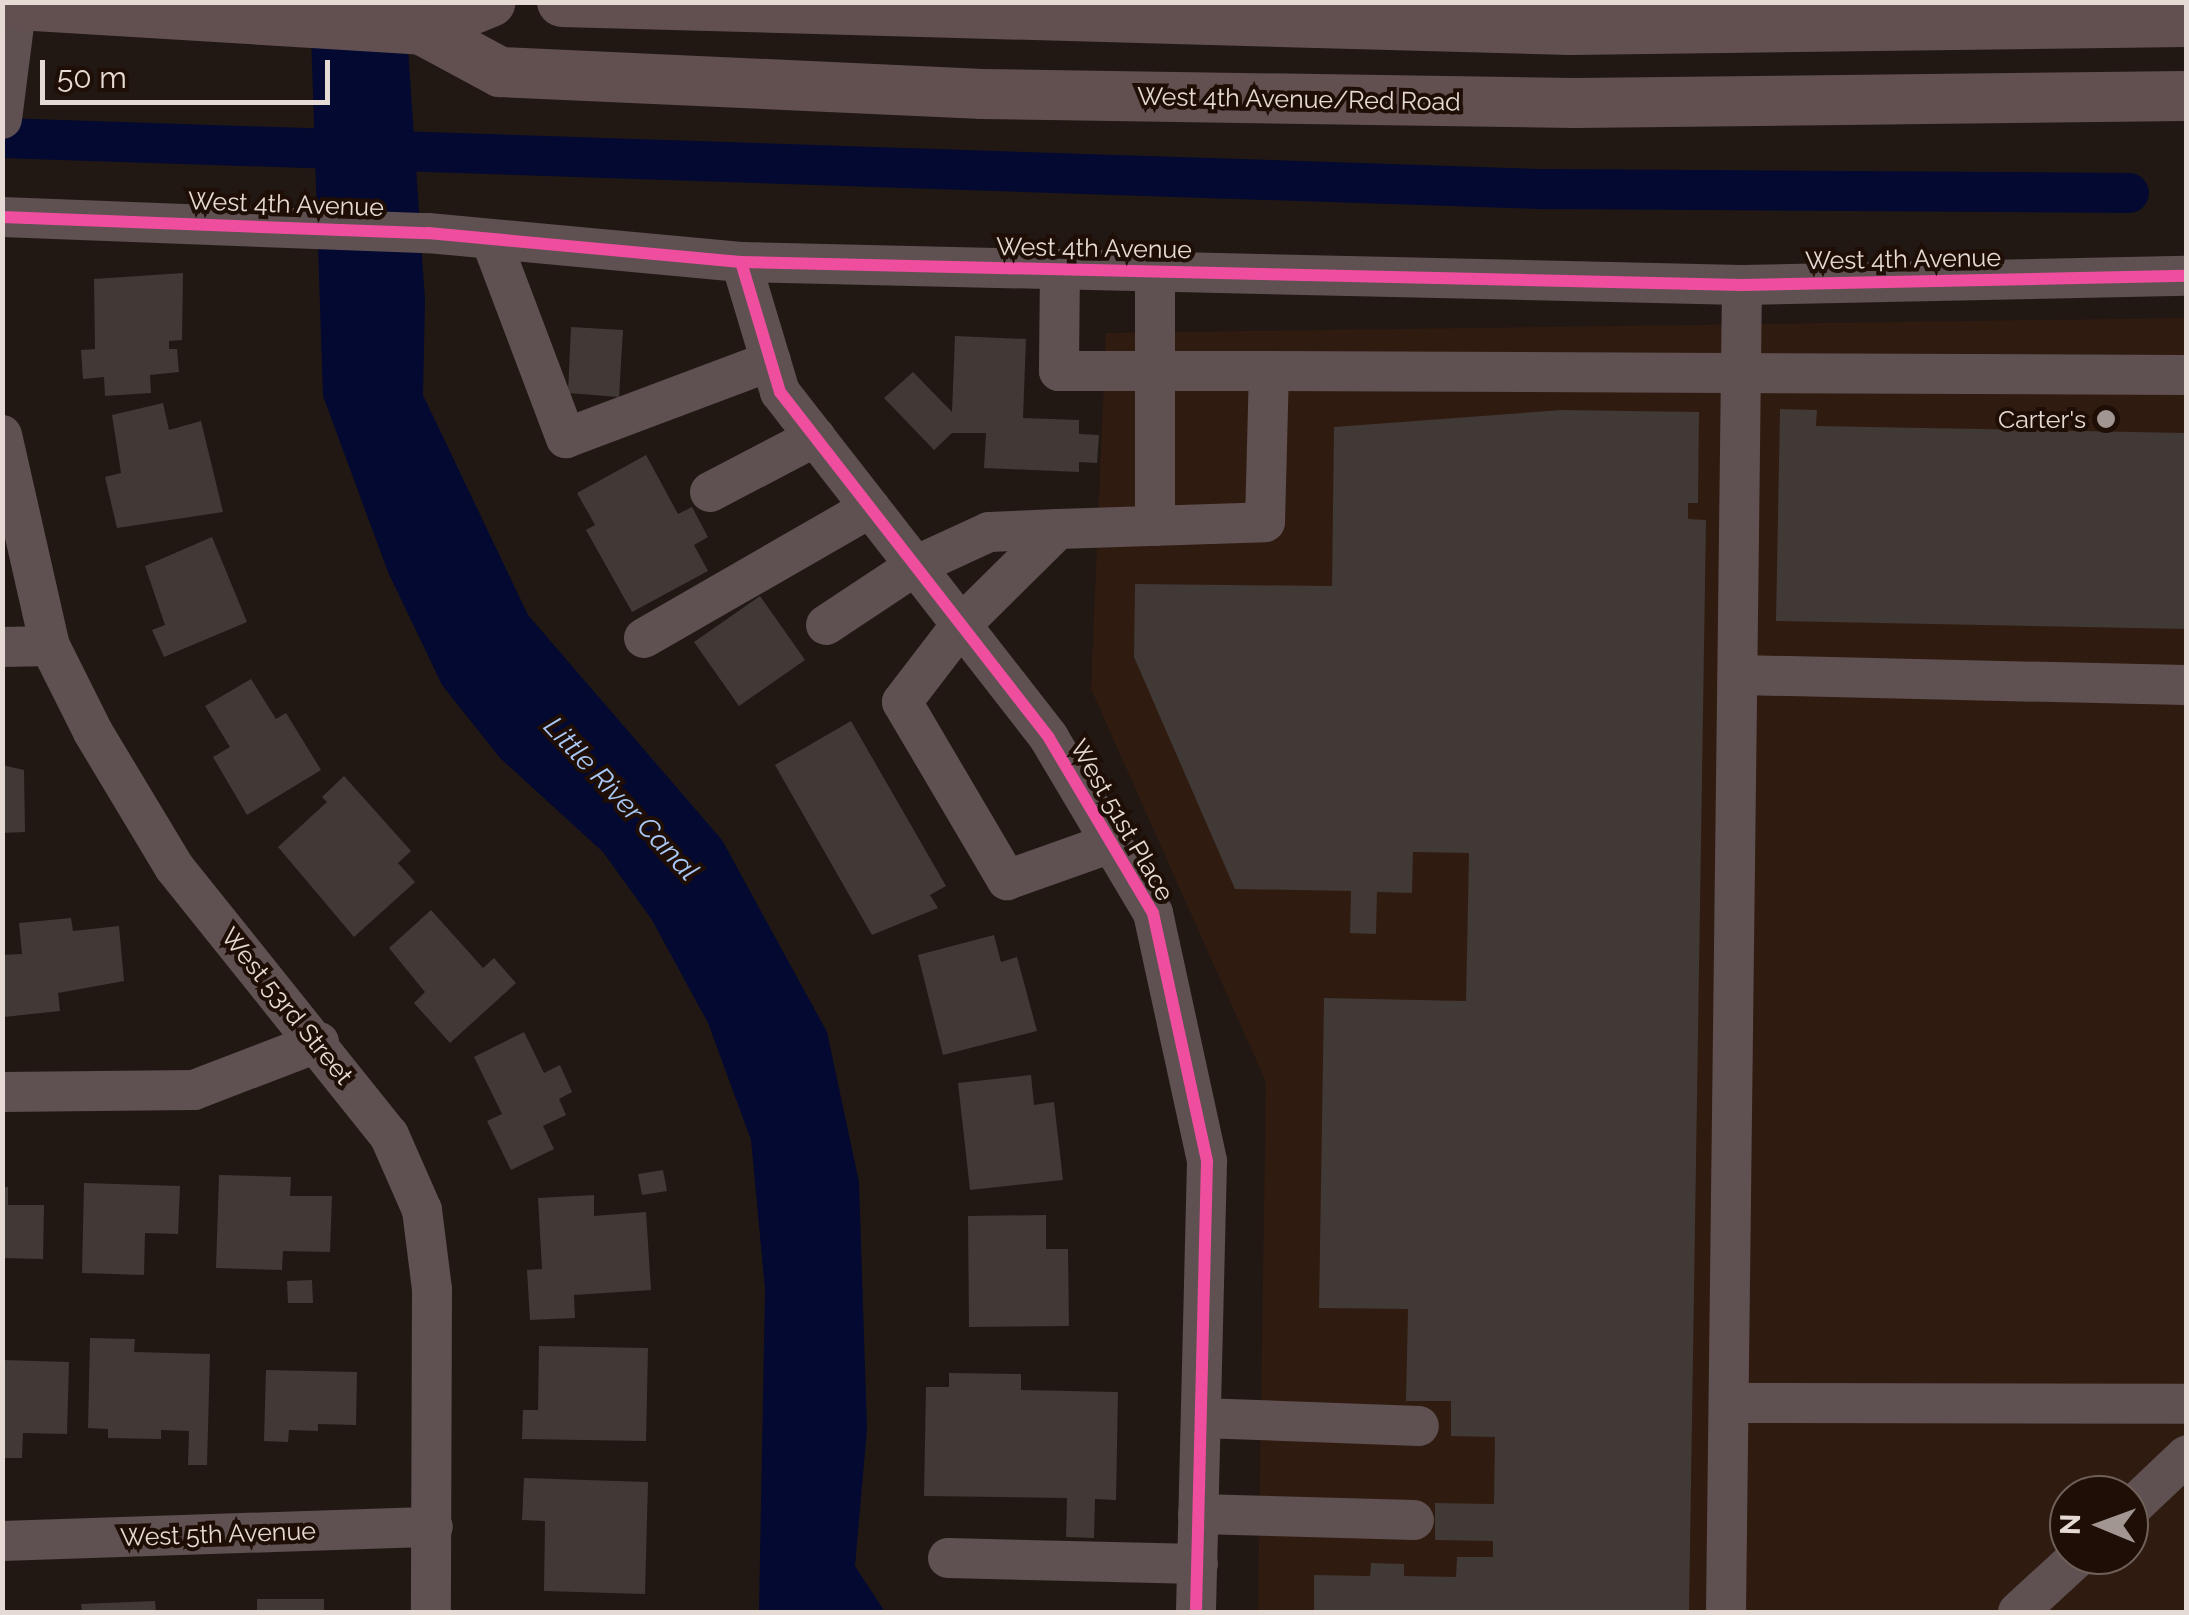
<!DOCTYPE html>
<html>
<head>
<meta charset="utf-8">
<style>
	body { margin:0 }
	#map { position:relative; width:2189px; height:1615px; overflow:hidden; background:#211814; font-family:Raleway,sans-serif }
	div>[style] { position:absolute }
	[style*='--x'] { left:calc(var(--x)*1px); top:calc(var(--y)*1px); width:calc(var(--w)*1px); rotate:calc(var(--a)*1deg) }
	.built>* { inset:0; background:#301b10 }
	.water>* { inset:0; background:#030930 }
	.canal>* { height:40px; margin:-20px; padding:0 20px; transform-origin:20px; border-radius:20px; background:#030930 }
	.building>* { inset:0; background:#403935 }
	.minor>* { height:40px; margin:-20px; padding:0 20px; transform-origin:20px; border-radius:20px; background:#5f5052 }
	.major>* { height:50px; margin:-25px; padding:0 25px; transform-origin:25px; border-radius:25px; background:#625051 }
	.cycleway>* { height:12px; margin:-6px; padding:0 6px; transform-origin:6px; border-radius:6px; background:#ef4d9e }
	.dots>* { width:28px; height:28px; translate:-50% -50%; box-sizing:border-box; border:5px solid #1e0e06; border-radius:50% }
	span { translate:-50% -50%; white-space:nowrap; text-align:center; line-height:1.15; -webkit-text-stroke:8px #1e0e06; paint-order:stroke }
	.street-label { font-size:25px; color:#e6dad4 }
	.poi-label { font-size:25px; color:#e6dad4 }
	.right { translate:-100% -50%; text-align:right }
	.water-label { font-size:28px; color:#a9c7f4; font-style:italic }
	.frame { position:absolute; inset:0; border:5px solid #e6dad4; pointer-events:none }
	.north { position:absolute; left:2049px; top:1475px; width:100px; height:100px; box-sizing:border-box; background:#1e0e06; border:2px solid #6e6058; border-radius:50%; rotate:271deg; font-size:28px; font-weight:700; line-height:40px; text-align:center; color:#e6dad4 }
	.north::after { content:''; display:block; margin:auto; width:35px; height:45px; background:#a19691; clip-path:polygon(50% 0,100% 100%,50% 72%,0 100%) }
	.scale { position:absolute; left:40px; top:60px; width:290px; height:45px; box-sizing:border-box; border:5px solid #e6dad4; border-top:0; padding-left:12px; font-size:30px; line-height:35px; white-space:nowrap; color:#e6dad4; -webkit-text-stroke:8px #1e0e06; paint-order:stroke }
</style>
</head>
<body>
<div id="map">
	<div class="built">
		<i style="clip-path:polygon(evenodd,2186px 318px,2186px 1612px,1258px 1612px,1266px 1082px,1091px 689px,1106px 333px,2186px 318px,2069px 1495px,2129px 1495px,2129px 1555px,2069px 1555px,2069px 1495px)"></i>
	</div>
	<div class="water">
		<i style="clip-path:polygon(310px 3px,405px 3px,425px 301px,423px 395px,528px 615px,722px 840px,827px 1032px,859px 1182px,867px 1429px,855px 1566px,885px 1612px,759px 1612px,765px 1289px,751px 1140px,708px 1023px,652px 920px,603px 852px,500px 758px,442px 685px,388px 572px,323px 396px)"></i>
	</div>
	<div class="canal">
		<i style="--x:2;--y:138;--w:1542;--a:1.9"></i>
		<i style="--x:1543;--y:189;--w:586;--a:0.39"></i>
	</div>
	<div class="building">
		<i style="clip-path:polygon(183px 273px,182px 340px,169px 341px,169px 349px,177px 349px,179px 372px,150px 375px,151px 393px,105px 396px,104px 377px,83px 379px,81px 350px,95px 349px,94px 279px)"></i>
		<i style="clip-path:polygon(571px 327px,623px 330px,619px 397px,568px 393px)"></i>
		<i style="clip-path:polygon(955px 336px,1026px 339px,1023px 418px,1079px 420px,1079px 434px,1099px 435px,1097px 463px,1079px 462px,1079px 472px,984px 468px,986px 433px,952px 433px,934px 450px,884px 398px,913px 372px,952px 412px)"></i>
		<i style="clip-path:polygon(163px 403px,169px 430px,201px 421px,223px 512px,117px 528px,105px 477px,121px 473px,112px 415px)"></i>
		<i style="clip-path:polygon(1780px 409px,1817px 410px,1816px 426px,2186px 433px,2186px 629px,1776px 621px)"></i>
		<i style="clip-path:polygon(1562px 410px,1699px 412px,1698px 503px,1688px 503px,1688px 519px,1706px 520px,1689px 1612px,1314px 1612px,1314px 1575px,1370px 1576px,1371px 1563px,1404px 1564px,1404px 1576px,1456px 1577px,1457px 1557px,1493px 1557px,1493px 1541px,1435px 1540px,1435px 1503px,1494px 1504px,1495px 1437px,1451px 1436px,1451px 1401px,1406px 1401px,1408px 1309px,1319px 1308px,1324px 998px,1466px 1001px,1469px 853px,1413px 852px,1412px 893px,1377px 892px,1376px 934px,1350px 933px,1351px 891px,1235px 889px,1134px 657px,1135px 584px,1332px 586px,1334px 427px)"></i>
		<i style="clip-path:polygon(646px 455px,678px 514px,692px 507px,708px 537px,694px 545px,708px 571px,632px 612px,586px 530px,595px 525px,577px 493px)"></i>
		<i style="clip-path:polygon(212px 537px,247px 622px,164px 657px,152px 630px,165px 625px,145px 566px)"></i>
		<i style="clip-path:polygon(760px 596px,805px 660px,739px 706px,694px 642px)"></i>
		<i style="clip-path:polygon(251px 679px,276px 719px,286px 713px,321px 770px,247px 815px,213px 757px,230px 747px,205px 706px)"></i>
		<i style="clip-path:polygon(851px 721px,946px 886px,930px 895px,938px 908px,872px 935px,775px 765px)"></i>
		<i style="clip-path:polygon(2px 765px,24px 770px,25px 832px,2px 833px)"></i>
		<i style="clip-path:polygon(344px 776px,411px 851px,398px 863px,415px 882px,354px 937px,278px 847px,327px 802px,322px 797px)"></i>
		<i style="clip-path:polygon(431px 910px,483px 968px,494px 958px,516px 983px,450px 1043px,414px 1003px,425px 992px,389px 948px)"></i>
		<i style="clip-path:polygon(71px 918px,73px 931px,119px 926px,124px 981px,58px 993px,60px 1011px,4px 1017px,2px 955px,22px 954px,19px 923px)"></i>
		<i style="clip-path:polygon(994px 935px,1001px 962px,1017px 957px,1037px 1031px,943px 1055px,918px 955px)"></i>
		<i style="clip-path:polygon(524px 1032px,544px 1073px,560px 1065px,572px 1092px,559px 1099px,566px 1115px,543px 1126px,554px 1149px,511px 1170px,487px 1121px,502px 1114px,474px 1057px)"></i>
		<i style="clip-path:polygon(1031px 1075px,1034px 1105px,1054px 1102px,1063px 1180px,970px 1190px,958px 1083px)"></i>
		<i style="clip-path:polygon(663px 1170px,667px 1191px,642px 1195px,638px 1174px)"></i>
		<i style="clip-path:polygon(219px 1175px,291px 1177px,290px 1196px,332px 1196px,330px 1252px,283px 1251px,282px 1270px,216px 1268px)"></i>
		<i style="clip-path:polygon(84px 1183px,180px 1186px,178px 1234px,145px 1233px,144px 1275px,82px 1273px)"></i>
		<i style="clip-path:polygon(2px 1187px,8px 1187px,8px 1205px,44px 1205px,43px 1259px,2px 1258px)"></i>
		<i style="clip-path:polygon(594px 1195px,594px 1216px,646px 1212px,651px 1290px,574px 1295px,575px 1318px,530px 1320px,527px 1270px,542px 1269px,538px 1198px)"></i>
		<i style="clip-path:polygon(1046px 1215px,1046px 1249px,1068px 1249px,1069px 1326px,969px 1327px,968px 1216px)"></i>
		<i style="clip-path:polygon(312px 1280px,313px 1303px,288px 1303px,287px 1281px)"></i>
		<i style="clip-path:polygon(90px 1338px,135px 1339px,134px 1352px,210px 1354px,207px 1465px,188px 1465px,189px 1431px,161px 1430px,161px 1439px,108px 1438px,108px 1429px,88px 1428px)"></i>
		<i style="clip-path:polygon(539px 1346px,648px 1348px,646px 1441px,522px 1439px,523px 1410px,538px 1410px)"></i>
		<i style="clip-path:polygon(2px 1360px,69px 1362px,67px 1434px,23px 1433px,22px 1458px,2px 1458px)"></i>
		<i style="clip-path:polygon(266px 1370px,357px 1372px,356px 1425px,318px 1424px,318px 1431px,289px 1430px,288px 1442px,264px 1441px)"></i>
		<i style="clip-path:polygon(949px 1373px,1021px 1374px,1021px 1390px,1118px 1392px,1116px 1500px,1095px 1499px,1094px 1538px,1066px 1537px,1067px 1498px,924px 1496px,926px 1387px,949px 1387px)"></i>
		<i style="clip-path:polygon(524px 1478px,648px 1482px,645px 1594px,544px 1591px,545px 1521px,522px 1520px)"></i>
		<i style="clip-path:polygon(257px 1599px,324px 1599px,324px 1612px,257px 1612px)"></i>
		<i style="clip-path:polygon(155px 1601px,156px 1612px,82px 1612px,81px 1604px)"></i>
	</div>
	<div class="minor">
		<i style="--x:2;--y:119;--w:118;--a:-82.7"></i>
		<i style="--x:2;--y:217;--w:426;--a:2.2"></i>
		<i style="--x:428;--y:233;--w:314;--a:5.3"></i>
		<i style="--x:741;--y:262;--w:1001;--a:1.32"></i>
		<i style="--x:1742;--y:285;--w:444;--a:-1.2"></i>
		<i style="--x:491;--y:240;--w:212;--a:69.3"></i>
		<i style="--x:566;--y:438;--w:219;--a:-20.6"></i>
		<i style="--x:741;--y:262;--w:136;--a:73.3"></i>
		<i style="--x:780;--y:392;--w:438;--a:52.1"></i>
		<i style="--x:1049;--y:738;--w:204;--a:59.3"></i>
		<i style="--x:1153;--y:913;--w:254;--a:77.7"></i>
		<i style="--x:1207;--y:1161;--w:451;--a:91.4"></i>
		<i style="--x:1060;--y:269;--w:102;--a:90.6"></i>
		<i style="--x:1059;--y:371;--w:210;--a:0"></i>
		<i style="--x:2;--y:435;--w:216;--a:77.2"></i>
		<i style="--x:50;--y:646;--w:96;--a:63.4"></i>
		<i style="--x:93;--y:732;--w:157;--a:59"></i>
		<i style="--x:174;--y:867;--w:344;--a:51.3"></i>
		<i style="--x:389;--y:1135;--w:82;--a:66.3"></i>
		<i style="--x:422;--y:1210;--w:80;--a:82.8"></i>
		<i style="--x:432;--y:1289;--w:323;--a:90.2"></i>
		<i style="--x:710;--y:492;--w:119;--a:-27.6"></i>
		<i style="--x:1155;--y:526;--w:254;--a:-90"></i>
		<i style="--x:1058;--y:529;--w:207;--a:-1.9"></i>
		<i style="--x:1265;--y:522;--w:151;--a:-88.5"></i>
		<i style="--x:1269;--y:371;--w:917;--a:0.25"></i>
		<i style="--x:826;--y:625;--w:107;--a:-33.5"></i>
		<i style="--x:915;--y:566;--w:81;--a:-24.7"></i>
		<i style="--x:989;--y:532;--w:69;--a:-2.5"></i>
		<i style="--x:1058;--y:529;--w:136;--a:135.3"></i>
		<i style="--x:961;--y:625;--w:97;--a:127.5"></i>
		<i style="--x:902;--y:702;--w:207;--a:59.5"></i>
		<i style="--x:1007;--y:880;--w:110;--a:-19.6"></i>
		<i style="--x:644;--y:638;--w:261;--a:-29.9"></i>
		<i style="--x:2;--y:647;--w:48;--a:-1.2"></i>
		<i style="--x:1741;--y:675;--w:445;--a:1.3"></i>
		<i style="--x:2;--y:1092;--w:192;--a:-0.6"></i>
		<i style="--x:194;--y:1090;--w:134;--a:-21"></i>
		<i style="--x:1729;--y:1403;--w:457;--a:0.1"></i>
		<i style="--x:1201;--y:1418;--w:218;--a:2.1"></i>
		<i style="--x:2129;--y:1510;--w:79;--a:-43.5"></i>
		<i style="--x:1198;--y:1514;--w:216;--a:1.6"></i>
		<i style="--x:2;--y:1541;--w:431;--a:-1.9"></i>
		<i style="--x:948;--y:1558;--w:250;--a:1.4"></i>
		<i style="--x:1726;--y:1612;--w:1327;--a:-89.31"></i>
		<i style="--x:2018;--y:1612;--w:84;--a:-42.6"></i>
	</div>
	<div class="major">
		<i style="--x:562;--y:2;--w:1009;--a:1.59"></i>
		<i style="--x:1571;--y:30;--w:615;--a:-0.75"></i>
		<i style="--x:2;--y:4;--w:421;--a:3.5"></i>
		<i style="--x:422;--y:30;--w:74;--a:-22.1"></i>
		<i style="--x:422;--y:30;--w:89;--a:28.3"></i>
		<i style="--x:500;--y:72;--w:483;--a:2.6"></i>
		<i style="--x:982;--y:94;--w:593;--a:0.87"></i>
		<i style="--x:1575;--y:103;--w:611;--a:-0.66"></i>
	</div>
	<div class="cycleway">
		<i style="--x:2;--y:217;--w:426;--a:2.2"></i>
		<i style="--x:428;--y:233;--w:314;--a:5.3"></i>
		<i style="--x:741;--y:262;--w:1001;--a:1.32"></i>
		<i style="--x:1742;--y:285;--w:444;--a:-1.2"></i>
		<i style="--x:741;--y:262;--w:136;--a:73.3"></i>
		<i style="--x:780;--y:392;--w:438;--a:52.1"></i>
		<i style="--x:1049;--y:738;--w:204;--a:59.3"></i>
		<i style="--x:1153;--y:913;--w:254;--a:77.7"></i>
		<i style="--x:1207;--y:1161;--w:451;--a:91.4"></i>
	</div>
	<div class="dots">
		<i style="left:2106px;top:419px;background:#a19691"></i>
	</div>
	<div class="street-label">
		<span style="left:1299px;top:99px;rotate:1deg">West 4th Avenue/Red Road</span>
		<span style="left:286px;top:204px;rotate:2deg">West 4th Avenue</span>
		<span style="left:1094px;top:248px;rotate:1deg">West 4th Avenue</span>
		<span style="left:1903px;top:259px;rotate:-1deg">West 4th Avenue</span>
		<span style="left:1122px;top:820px;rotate:60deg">West 51st Place</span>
		<span style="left:287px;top:1006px;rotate:51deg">West 53rd Street</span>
		<span style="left:218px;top:1534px;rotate:-2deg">West 5th Avenue</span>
	</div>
	<div class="poi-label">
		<span class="right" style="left:2086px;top:419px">Carter's</span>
	</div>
	<div class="water-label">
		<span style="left:621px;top:799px;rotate:47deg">Little River Canal</span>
	</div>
	<div class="frame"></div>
	<div class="north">N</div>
	<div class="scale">50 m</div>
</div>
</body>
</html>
